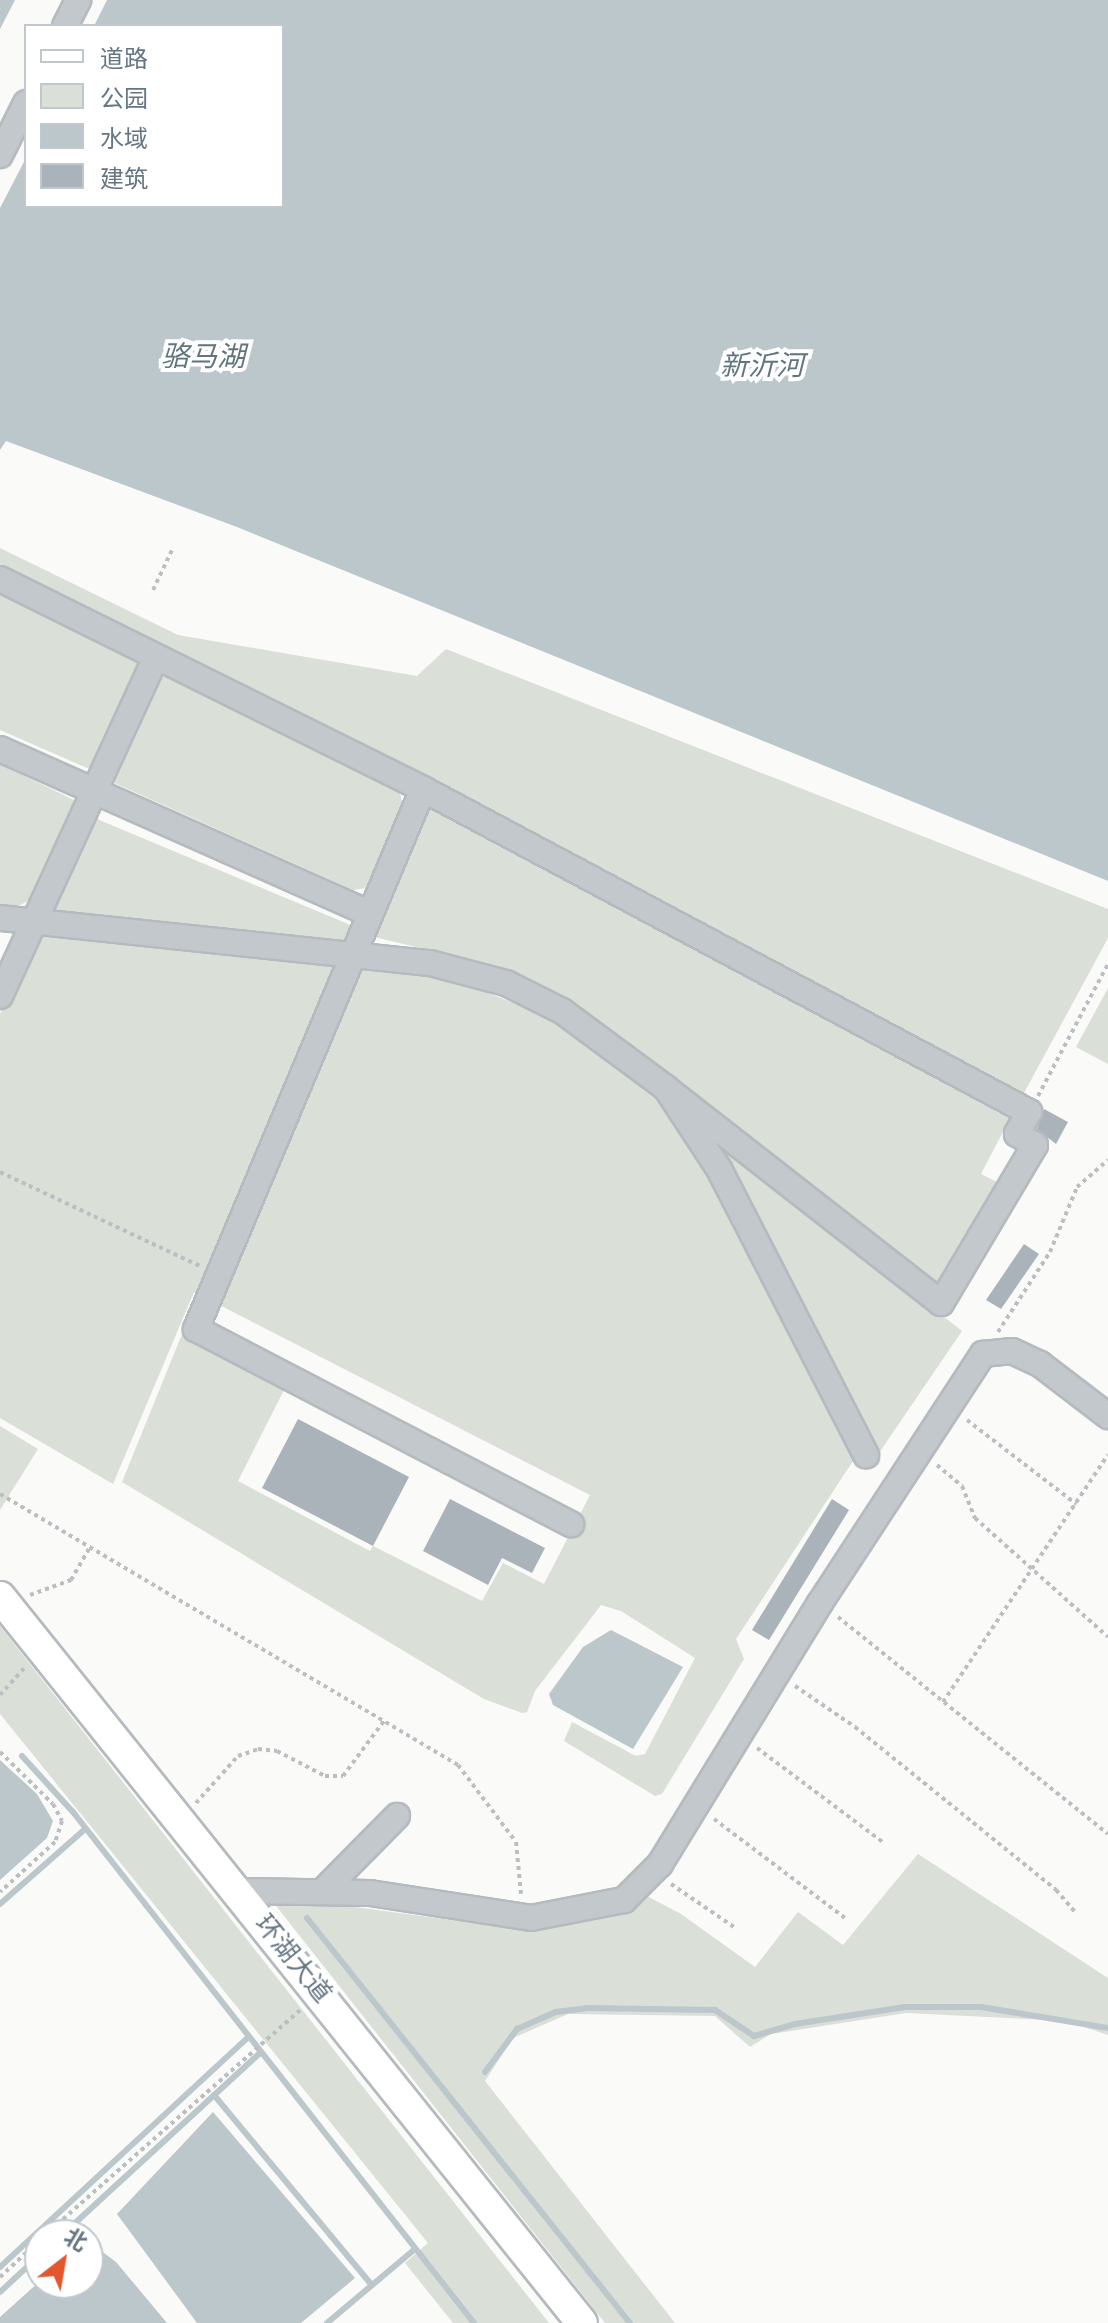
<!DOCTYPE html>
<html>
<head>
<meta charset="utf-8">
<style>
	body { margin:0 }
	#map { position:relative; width:1108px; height:2323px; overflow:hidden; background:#fafaf8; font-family:Cabin,"Noto Sans SC",sans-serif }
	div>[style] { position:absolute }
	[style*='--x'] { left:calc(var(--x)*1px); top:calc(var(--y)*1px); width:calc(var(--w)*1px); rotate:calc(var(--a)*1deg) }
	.green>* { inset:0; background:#dadfd7 }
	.water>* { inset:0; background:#bbc7cb }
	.pier>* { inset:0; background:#fafaf8 }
	.stream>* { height:6px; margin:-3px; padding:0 3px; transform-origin:3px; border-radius:3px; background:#bbc7cb }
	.building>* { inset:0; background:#aab3b9 }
	.path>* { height:4px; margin-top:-2px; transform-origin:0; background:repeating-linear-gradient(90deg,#bbbfc2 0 4px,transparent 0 8px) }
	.roads { filter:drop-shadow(2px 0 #b5babe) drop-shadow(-2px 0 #b5babe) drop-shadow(0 2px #b5babe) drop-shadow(0 -2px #b5babe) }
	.minor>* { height:24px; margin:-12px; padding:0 12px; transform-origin:12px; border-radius:12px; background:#c3c8cc }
	.major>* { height:30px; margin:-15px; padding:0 15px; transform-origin:15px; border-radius:15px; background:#fff }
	span { translate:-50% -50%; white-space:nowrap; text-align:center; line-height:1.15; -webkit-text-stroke:8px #fff; paint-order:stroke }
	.street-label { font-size:26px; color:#657683 }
	.water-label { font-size:28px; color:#60757c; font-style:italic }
	.legend { position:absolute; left:24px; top:24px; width:260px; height:184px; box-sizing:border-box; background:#fff; border:2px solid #c1c8cd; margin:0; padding:10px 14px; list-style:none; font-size:24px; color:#657683 }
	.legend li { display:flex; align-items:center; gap:16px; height:40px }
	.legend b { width:40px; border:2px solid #c1c8cd }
	.north { position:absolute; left:24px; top:2219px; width:80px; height:80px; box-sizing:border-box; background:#fff; border:2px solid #c1c8cd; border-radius:50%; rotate:31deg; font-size:22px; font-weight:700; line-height:32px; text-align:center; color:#657683 }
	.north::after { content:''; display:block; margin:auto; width:28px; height:36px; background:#e4572e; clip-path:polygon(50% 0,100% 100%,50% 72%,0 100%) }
</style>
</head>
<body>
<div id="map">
	<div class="green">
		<i style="clip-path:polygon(0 548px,178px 635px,417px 676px,446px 649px,1108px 909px,1108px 938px,1024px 1093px,0 565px)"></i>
		<i style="clip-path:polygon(0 586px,133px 655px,138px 664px,139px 677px,96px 766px,87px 768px,0 730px)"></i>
		<i style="clip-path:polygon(172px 673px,399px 787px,403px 808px,367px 888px,353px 890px,110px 781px,155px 681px)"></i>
		<i style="clip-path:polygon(0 764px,74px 800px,70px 821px,30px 900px,16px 907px,0 905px)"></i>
		<i style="clip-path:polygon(429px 806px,1015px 1109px,981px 1174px,999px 1183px,944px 1282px,932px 1283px,656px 1073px,642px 1056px,555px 995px,497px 966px,374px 937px,373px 927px)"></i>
		<i style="clip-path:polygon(92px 817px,353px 926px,370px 964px,461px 982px,548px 1017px,597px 1047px,962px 1331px,879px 1453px,840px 1378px,857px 1455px,736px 1639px,744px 1659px,662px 1794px,655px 1796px,564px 1741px,572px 1722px,636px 1756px,645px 1754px,695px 1658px,621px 1611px,601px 1605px,535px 1691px,527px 1712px,522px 1713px,484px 1699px,122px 1482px,182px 1334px,286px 1386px,238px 1481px,370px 1551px,373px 1546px,482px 1601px,503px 1563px,544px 1584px,590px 1495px,194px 1292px,113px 1484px,0 1418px,0 1014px)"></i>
		<i style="clip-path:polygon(1108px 988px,1108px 1064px,1076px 1047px)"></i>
		<i style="clip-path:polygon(0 1426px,38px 1449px,0 1510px)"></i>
		<i style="clip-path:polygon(0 1626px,549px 2323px,453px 2323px,405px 2263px,428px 2243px,0 1714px)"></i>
		<i style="clip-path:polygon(918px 1854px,1108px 1978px,1108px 2035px,1066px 2021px,906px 2013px,771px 2034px,750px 2047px,715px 2016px,568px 2014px,513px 2038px,485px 2081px,675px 2323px,605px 2323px,273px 1902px,340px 1905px,518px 1929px,628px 1909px,643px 1894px,681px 1914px,755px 1967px,798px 1912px,843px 1945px)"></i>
	</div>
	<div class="water">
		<i style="clip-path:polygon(evenodd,0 0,1108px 0,1108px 881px,237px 527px,6px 441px,0 450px,0 0,26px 26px,282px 26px,282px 206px,26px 206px,26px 26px)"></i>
		<i style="clip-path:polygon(611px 1630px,683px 1667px,633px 1749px,553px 1705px,549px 1694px,583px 1647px)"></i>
		<i style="clip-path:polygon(0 1760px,37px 1794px,53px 1821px,47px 1838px,0 1880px)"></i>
		<i style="clip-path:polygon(213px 2112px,355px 2278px,301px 2323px,197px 2323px,117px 2214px)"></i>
		<i style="clip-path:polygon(88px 2250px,100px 2250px,116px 2262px,167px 2323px,0 2323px,0 2317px,40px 2281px,88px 2283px)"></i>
	</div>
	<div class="pier">
		<i style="clip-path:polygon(15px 0,107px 0,94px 26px,26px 26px,26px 158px,0 208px,0 29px)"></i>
	</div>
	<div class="stream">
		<i style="--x:22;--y:1756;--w:76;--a:47.7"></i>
		<i style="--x:73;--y:1812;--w:650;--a:51.88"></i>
		<i style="--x:0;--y:1904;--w:112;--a:-41.4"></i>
		<i style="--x:307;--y:1918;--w:518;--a:51.43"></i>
		<i style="--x:485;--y:2072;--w:54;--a:-53.3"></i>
		<i style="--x:517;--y:2029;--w:43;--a:-23.6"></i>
		<i style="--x:556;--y:2012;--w:31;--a:-7"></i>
		<i style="--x:587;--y:2008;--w:128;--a:0.9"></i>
		<i style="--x:715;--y:2010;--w:47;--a:33.7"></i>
		<i style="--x:754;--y:2036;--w:43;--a:-16.3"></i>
		<i style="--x:795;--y:2024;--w:111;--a:-8.8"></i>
		<i style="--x:905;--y:2007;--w:76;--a:0"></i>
		<i style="--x:981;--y:2007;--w:129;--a:9.4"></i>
		<i style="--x:214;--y:2095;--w:246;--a:50.3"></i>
		<i style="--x:62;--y:2235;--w:269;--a:-42.6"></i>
		<i style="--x:0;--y:2267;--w:338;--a:-42.8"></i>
		<i style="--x:0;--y:2292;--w:54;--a:-42.8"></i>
		<i style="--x:327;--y:2323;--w:115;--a:-40.1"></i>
	</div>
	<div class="building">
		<i style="clip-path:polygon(1044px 1109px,1068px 1122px,1056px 1144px,1037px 1129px)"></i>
		<i style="clip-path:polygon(1024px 1244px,1039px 1254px,1001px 1309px,986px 1300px)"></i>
		<i style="clip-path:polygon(298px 1419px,409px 1477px,373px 1546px,262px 1488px)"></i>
		<i style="clip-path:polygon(450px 1499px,545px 1548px,532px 1573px,502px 1558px,488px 1585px,423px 1551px)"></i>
		<i style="clip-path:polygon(832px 1499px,849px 1510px,769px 1640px,752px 1630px)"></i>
	</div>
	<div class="path">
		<i style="--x:153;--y:590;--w:44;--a:-64.6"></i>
		<i style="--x:1038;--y:1096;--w:149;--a:-62.1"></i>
		<i style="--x:0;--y:1172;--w:221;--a:25.2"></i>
		<i style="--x:998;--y:1332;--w:95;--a:-57"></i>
		<i style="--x:1050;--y:1252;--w:70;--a:-67.4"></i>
		<i style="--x:1077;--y:1187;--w:41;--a:-41.1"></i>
		<i style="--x:967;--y:1420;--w:138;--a:37.6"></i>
		<i style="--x:937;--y:1465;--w:33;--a:40"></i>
		<i style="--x:962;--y:1486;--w:35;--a:68"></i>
		<i style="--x:975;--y:1518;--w:178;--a:41.8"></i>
		<i style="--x:0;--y:1494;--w:532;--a:30.61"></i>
		<i style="--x:458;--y:1765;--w:96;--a:53"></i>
		<i style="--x:516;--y:1842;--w:52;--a:84.5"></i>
		<i style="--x:30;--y:1595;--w:44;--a:-20.1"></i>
		<i style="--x:71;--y:1580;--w:38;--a:-60"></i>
		<i style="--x:838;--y:1617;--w:346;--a:38.8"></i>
		<i style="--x:795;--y:1686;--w:73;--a:34.3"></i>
		<i style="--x:855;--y:1727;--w:259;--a:39"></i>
		<i style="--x:1056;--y:1890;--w:29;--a:49"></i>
		<i style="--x:0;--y:1695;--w:36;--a:-48"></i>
		<i style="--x:943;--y:1702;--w:297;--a:-56.3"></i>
		<i style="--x:757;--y:1748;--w:159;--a:36.8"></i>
		<i style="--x:0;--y:1752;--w:74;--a:44.5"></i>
		<i style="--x:53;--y:1804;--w:19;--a:62"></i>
		<i style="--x:62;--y:1821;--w:22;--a:108"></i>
		<i style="--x:55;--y:1842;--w:74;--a:137.7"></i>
		<i style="--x:196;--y:1803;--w:63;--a:-48.2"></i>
		<i style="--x:238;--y:1756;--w:21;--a:-19"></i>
		<i style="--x:258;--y:1749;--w:19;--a:6"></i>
		<i style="--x:277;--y:1751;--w:54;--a:27.5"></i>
		<i style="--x:325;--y:1776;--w:18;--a:0"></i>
		<i style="--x:343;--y:1776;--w:69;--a:-53.3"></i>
		<i style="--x:714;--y:1819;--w:164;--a:37.1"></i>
		<i style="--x:671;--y:1884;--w:76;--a:34.3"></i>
		<i style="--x:45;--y:2235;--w:340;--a:-41.4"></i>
		<i style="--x:0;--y:2277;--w:54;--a:-42.8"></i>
	</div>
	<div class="roads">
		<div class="minor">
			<i style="--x:65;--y:26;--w:29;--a:-63"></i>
			<i style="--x:0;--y:155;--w:58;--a:-63.4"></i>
			<i style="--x:0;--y:579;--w:472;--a:26.4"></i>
			<i style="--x:423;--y:789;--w:687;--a:28.06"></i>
			<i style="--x:1029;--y:1112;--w:25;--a:119"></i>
			<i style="--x:1017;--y:1134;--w:21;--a:31"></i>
			<i style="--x:1035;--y:1145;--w:184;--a:120.7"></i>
			<i style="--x:941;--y:1303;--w:349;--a:-142"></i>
			<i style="--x:0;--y:749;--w:404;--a:24"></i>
			<i style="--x:423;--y:789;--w:586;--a:112.8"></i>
			<i style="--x:196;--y:1329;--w:423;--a:27.5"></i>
			<i style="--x:0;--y:918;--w:432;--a:6"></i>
			<i style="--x:430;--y:963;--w:79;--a:14.7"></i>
			<i style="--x:506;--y:983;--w:63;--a:26.6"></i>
			<i style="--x:562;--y:1011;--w:129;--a:36.5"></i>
			<i style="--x:666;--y:1088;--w:97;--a:56.8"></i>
			<i style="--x:719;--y:1169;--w:322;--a:62.8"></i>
			<i style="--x:0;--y:996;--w:373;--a:-65.3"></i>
			<i style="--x:239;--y:1891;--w:131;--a:0.9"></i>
			<i style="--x:370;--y:1893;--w:163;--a:8.8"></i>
			<i style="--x:531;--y:1918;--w:95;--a:-11"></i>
			<i style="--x:624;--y:1900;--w:51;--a:-45"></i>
			<i style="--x:660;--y:1864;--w:306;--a:-58.5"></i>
			<i style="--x:820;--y:1603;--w:298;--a:-56.8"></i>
			<i style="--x:983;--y:1354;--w:29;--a:-6"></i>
			<i style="--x:1012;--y:1351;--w:31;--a:25"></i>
			<i style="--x:1040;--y:1364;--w:86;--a:37.4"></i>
			<i style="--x:322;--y:1892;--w:107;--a:-45.4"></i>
		</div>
		<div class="major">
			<i style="--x:0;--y:1597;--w:930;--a:51.28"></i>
		</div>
	</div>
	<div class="street-label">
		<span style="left:293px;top:1959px;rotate:51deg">环湖大道</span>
	</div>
	<div class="water-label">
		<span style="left:203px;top:356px">骆马湖</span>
		<span style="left:762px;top:365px">新沂河</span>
	</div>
	<ul class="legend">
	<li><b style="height:10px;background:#fff"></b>道路</li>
	<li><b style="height:22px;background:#dadfd7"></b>公园</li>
	<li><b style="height:22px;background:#bbc7cb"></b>水域</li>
	<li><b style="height:22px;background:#aab3b9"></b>建筑</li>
	</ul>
	<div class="north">北</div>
</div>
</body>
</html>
